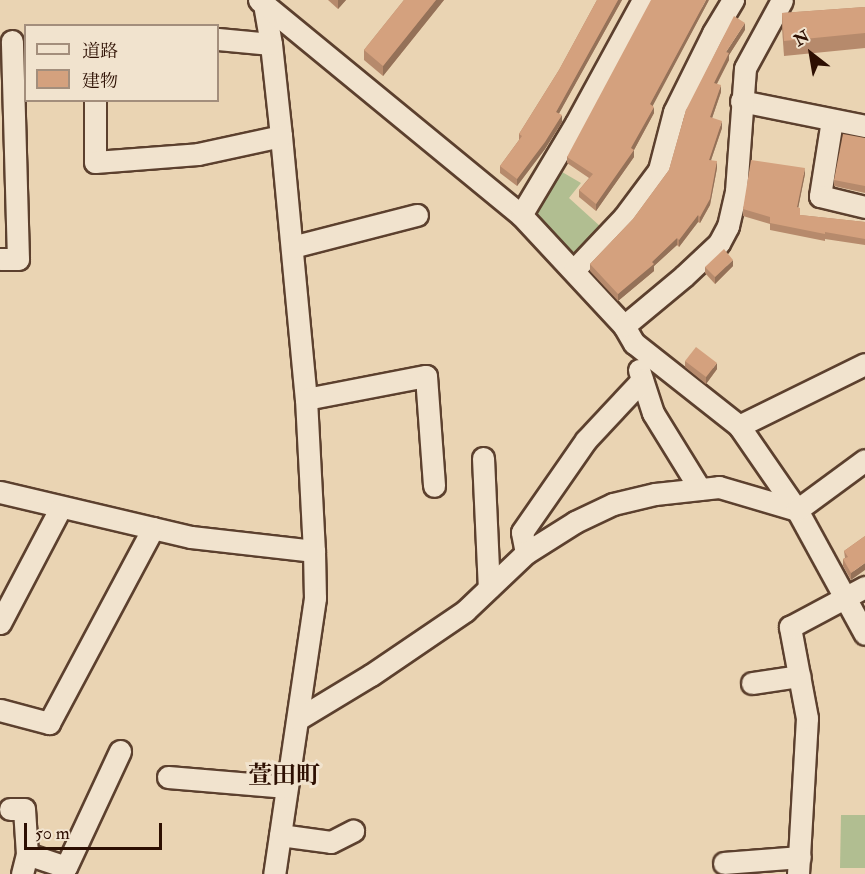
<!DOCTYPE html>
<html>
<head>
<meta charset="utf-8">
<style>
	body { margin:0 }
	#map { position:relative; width:865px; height:874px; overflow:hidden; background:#ead4b3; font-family:"IM FELL Double Pica","Noto Serif JP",serif }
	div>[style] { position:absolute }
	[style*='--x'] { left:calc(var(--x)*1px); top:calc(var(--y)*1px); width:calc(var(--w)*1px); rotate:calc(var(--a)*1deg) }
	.green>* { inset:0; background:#b1be91 }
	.roads { filter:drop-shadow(2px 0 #5c402e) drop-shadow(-2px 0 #5c402e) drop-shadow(0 2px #5c402e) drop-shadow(0 -2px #5c402e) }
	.minor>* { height:21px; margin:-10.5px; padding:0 10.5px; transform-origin:10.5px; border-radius:10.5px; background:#f1e3ce }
	.wall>* { inset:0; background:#b68a6c }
	.shaded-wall>* { inset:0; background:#947158 }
	.building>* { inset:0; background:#d4a17e }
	span { translate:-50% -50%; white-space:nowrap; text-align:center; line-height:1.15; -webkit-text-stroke:6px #f1e3ce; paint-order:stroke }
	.quarter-label { font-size:24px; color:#2d0f02; font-weight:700 }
	.legend { position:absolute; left:24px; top:24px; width:195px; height:78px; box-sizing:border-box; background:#f1e3ce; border:2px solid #a38e7c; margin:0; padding:8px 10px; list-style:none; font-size:18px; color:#2d0f02 }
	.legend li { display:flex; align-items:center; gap:12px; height:30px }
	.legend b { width:30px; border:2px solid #a38e7c }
	.north { position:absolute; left:781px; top:24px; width:60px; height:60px; -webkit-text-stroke:4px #f1e3ce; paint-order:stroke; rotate:329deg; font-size:16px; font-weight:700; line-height:24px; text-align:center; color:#2d0f02 }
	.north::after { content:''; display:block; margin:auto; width:21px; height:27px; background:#2d0f02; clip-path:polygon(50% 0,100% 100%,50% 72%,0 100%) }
	.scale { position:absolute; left:24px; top:823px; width:138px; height:27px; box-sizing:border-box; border:3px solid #2d0f02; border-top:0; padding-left:8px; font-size:18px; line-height:21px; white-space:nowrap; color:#2d0f02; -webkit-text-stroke:4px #f1e3ce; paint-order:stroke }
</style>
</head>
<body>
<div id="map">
	<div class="green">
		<i style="clip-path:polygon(557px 169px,581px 183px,569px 198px,601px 227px,574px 256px,531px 211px)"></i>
		<i style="clip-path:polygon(841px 815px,865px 815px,865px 868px,840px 868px)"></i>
	</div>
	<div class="roads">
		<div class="minor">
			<i style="--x:259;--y:0;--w:6;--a:39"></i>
			<i style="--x:264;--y:4;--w:41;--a:80.1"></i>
			<i style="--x:271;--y:44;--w:93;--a:83.8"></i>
			<i style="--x:281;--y:136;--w:264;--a:84.6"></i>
			<i style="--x:306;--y:399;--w:152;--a:87"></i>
			<i style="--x:314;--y:551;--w:47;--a:88.8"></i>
			<i style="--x:315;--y:598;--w:279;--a:98.4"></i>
			<i style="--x:264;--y:4;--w:333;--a:39.4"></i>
			<i style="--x:521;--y:215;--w:151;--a:47.1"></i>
			<i style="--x:624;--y:326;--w:20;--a:60"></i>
			<i style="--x:634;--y:343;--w:134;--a:38.3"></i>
			<i style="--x:739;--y:426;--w:102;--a:55.4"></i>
			<i style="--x:797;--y:510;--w:141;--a:61.3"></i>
			<i style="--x:218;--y:39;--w:53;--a:5.4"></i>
			<i style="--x:95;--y:100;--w:62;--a:90"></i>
			<i style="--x:95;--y:162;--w:103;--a:-4.4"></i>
			<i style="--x:198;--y:154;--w:85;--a:-12.2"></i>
			<i style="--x:741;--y:101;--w:126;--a:11.4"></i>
			<i style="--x:832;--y:120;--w:77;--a:99"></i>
			<i style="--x:820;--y:196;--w:46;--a:13.7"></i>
			<i style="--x:521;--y:215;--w:107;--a:-59.1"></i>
			<i style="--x:576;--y:123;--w:140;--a:-61.4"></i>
			<i style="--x:292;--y:247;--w:129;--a:-14.4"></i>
			<i style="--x:0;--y:259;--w:18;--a:0"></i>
			<i style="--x:18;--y:259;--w:218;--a:-91.6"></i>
			<i style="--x:574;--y:270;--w:73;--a:-46.7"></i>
			<i style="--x:624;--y:217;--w:59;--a:-53.3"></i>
			<i style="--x:659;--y:170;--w:60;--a:-75.5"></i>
			<i style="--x:674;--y:112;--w:88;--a:-63.7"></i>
			<i style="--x:713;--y:33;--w:39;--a:-59"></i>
			<i style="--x:624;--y:326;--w:78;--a:-39.8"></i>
			<i style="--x:684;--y:276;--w:48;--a:-43.3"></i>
			<i style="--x:719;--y:243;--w:19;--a:-62"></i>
			<i style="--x:728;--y:226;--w:36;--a:-77"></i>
			<i style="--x:736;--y:191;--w:123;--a:-85.8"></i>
			<i style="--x:745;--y:68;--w:77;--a:-61.4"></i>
			<i style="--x:639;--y:370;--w:45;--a:72"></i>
			<i style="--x:653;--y:413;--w:89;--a:58.3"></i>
			<i style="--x:306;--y:399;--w:122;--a:-10.9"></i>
			<i style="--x:426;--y:376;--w:110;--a:85.8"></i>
			<i style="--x:739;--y:426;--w:140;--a:-26.2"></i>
			<i style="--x:483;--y:458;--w:130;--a:87.4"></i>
			<i style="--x:0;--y:492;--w:196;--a:13.3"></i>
			<i style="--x:191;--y:537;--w:124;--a:6.5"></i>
			<i style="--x:526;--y:553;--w:21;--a:-101"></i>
			<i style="--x:522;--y:532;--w:112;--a:-55.2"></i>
			<i style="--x:586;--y:440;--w:82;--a:-47"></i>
			<i style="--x:0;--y:623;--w:131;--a:-62.3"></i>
			<i style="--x:752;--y:683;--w:48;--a:-8.5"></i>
			<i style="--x:0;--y:710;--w:51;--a:14.9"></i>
			<i style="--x:49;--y:723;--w:221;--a:-61.9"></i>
			<i style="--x:298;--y:719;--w:85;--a:-31.1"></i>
			<i style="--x:371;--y:675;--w:114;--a:-34.2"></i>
			<i style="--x:465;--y:611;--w:84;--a:-43.6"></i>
			<i style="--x:526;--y:553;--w:58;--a:-32.3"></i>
			<i style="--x:575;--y:522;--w:42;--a:-25.3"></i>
			<i style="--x:613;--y:504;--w:43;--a:-13.4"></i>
			<i style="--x:655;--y:494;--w:64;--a:-6.2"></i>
			<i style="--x:719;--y:487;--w:81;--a:16.4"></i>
			<i style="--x:797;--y:510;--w:84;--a:-36.3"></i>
			<i style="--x:168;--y:777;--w:119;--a:4.8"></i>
			<i style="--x:10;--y:809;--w:14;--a:0"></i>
			<i style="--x:24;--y:809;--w:45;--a:86.2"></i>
			<i style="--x:27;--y:854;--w:21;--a:104"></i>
			<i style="--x:280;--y:835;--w:51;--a:7.8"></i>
			<i style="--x:331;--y:842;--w:25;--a:-27"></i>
			<i style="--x:27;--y:854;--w:41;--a:18.4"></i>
			<i style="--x:66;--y:867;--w:128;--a:-65"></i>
			<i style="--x:724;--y:863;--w:76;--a:-4.5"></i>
			<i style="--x:798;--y:874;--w:156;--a:-86.7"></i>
			<i style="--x:807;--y:718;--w:93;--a:-100.6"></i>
			<i style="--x:790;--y:627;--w:85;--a:-28.1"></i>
		</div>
	</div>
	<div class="wall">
		<i style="clip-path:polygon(328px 0,346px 0,338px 9px)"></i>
		<i style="clip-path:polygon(404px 0,444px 0,383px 76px,364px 60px,364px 50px)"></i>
		<i style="clip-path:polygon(597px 0,622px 0,559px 113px,562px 122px,545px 149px,517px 186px,500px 173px,500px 166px,519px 140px,519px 134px,559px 70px)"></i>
		<i style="clip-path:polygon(709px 0,652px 106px,654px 113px,634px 150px,634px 157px,596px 211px,579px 197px,579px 190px,589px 178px,567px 163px,567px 157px)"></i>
		<i style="clip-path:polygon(865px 7px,865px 48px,784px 56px,782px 28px,782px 13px)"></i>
		<i style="clip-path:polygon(745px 30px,729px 55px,729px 60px,717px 84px,721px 92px,712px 118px,722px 128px,711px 160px,717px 168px,710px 205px,700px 223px,698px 222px,679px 247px,677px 245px,654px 266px,654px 271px,618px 301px,590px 271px,590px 264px,633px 219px,669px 170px,686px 110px)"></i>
		<i style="clip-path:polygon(865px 138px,865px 193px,834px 186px,834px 180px)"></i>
		<i style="clip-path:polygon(805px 174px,798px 208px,800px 215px,865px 222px,865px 245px,825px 239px,825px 241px,770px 230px,770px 224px,743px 216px,743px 209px)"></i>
		<i style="clip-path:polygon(733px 266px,715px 284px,705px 273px,705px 267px)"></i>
		<i style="clip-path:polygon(685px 361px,717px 369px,706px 384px,685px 367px)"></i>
		<i style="clip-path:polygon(865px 536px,851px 580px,843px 566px,843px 559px,845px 558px,844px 551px)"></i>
	</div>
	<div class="shaded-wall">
		<i style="clip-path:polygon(338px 0,346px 0,338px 9px)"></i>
		<i style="clip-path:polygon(436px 0,444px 0,383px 76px,383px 66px)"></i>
		<i style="clip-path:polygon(618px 0,622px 0,556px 119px,556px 112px)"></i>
		<i style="clip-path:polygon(706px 0,709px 0,650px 111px,650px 104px)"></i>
		<i style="clip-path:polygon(745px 23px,745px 30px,729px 55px,729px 60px,714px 89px,714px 83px,726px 52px)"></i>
		<i style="clip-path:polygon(721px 85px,721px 92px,710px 124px,710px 117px)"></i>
		<i style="clip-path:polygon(654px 107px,654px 113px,634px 150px,634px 157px,596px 211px,596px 204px)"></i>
		<i style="clip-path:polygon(562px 115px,562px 122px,545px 149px,517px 186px,517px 179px)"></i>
		<i style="clip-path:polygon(722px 121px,722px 128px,709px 166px,709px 160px)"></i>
		<i style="clip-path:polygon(717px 161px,717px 168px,710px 205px,700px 223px,700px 217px)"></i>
		<i style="clip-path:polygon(805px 168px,805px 174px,797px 214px,797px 207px)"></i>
		<i style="clip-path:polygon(698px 215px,698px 222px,679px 247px,679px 240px)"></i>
		<i style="clip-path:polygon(677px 238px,677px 245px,654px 266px,654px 271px,618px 301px,618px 294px)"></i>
		<i style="clip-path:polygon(733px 260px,733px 266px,715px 284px,715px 277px)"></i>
		<i style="clip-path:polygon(717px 363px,717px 369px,706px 384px,706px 377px)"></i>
		<i style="clip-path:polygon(865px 563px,865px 570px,851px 580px,851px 573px)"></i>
	</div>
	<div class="building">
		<i style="clip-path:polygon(404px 0,436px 0,383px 66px,364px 50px)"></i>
		<i style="clip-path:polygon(597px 0,618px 0,556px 112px,562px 115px,545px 142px,517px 179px,500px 166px,522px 136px,519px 134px,559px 70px)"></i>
		<i style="clip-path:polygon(651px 0,706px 0,650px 104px,654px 107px,631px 148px,634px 150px,596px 204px,579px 190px,593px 174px,567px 157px)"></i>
		<i style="clip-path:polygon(865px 7px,865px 33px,784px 41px,782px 13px)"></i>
		<i style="clip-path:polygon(734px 16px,745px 23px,726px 52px,729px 53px,714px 83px,721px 85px,710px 117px,722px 121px,709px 160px,717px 161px,710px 199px,700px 217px,698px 215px,679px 240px,677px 238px,652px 262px,654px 264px,618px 294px,590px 264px,633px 219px,669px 170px,686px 110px)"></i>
		<i style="clip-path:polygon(843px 134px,865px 138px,865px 186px,834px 180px)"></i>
		<i style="clip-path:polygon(751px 160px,805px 168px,797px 207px,800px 208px,800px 215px,865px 222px,865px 239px,825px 232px,825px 234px,770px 223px,770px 217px,743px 209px)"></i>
		<i style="clip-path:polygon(724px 249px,733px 260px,715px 277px,705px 267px)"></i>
		<i style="clip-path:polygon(696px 347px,717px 363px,706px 377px,685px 361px)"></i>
		<i style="clip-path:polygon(865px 536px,865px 563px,851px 573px,843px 559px,848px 557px,844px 551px)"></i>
	</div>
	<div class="quarter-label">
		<span style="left:284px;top:776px">萱田町</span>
	</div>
	<ul class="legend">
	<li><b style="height:8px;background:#f1e3ce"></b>道路</li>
	<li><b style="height:16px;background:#d4a17e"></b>建物</li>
	</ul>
	<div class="north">N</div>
	<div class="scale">50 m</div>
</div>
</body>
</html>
